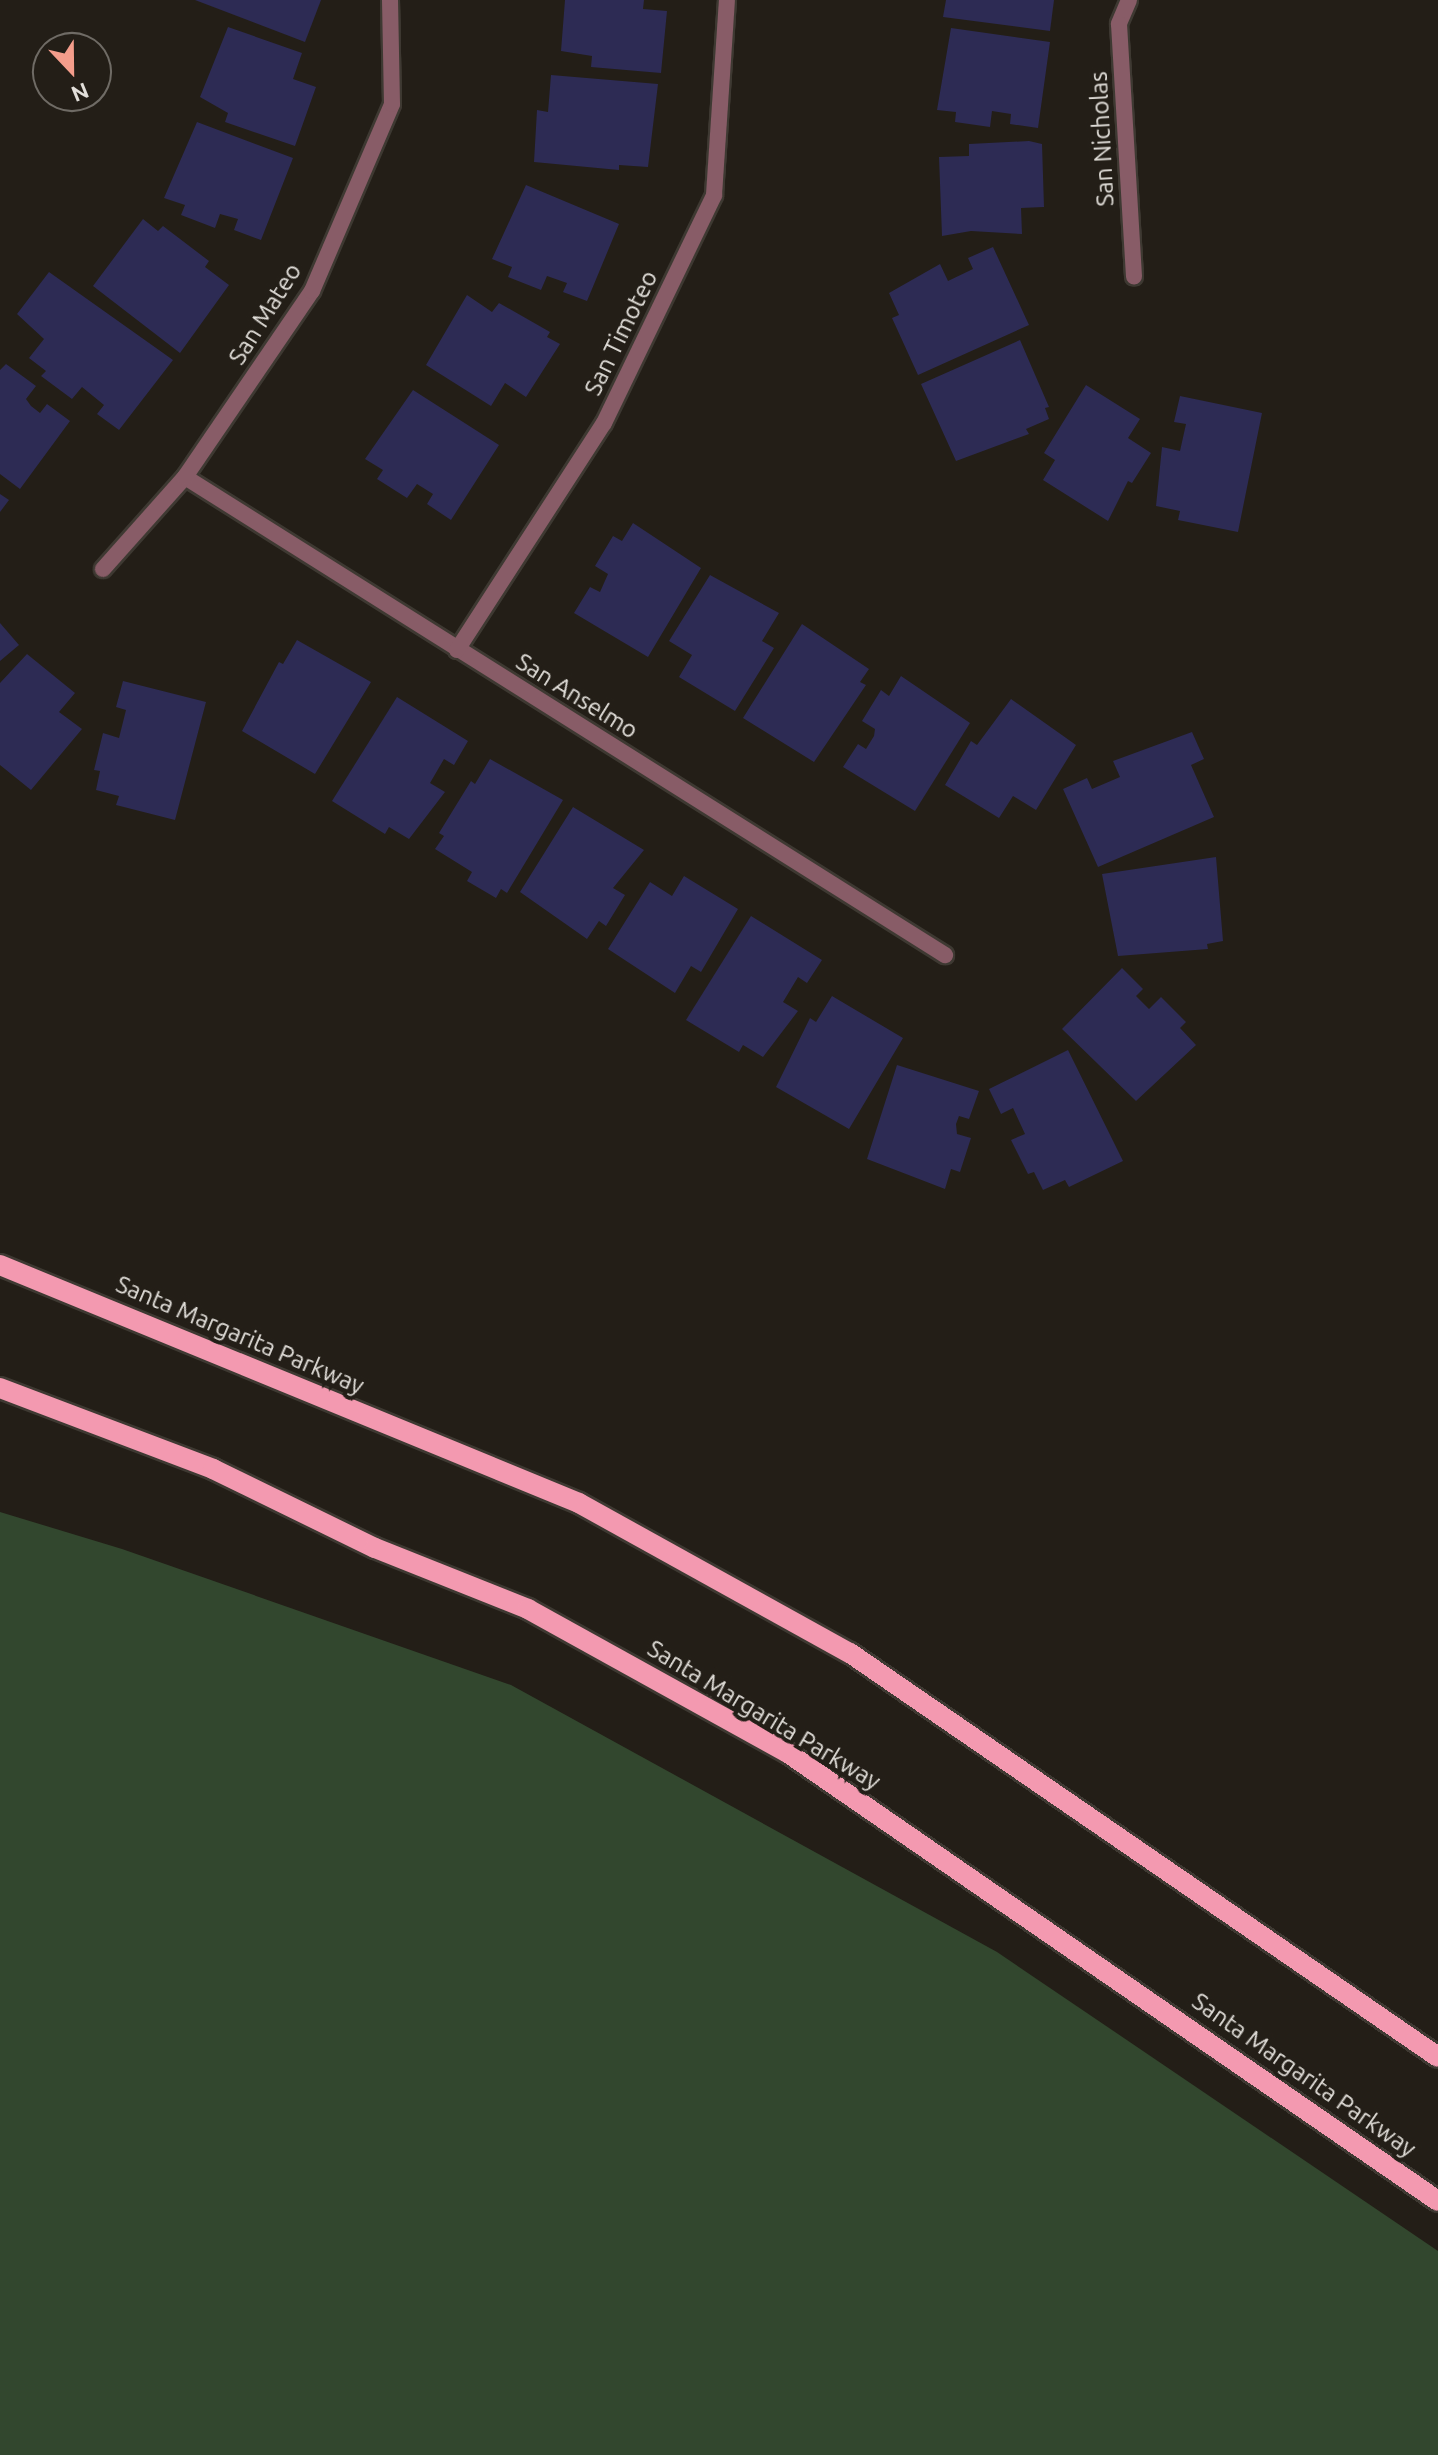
<!DOCTYPE html>
<html>
<head>
<meta charset="utf-8">
<style>
	body { margin:0 }
	#map { position:relative; width:1438px; height:2455px; overflow:hidden; background:#231e17; font-family:Ubuntu,sans-serif }
	div>[style] { position:absolute }
	[style*='--x'] { left:calc(var(--x)*1px); top:calc(var(--y)*1px); width:calc(var(--w)*1px); rotate:calc(var(--a)*1deg) }
	.green>* { inset:0; background:#32472e }
	.building>* { inset:0; background:#2d2b54 }
	.roads { filter:drop-shadow(2px 0 #3e3932) drop-shadow(-2px 0 #3e3932) drop-shadow(0 2px #3e3932) drop-shadow(0 -2px #3e3932) }
	.street>* { height:16px; margin:-8px; padding:0 8px; transform-origin:8px; border-radius:8px; background:#885c67 }
	.primary>* { height:20px; margin:-10px; padding:0 10px; transform-origin:10px; border-radius:10px; background:#f399b0 }
	span { translate:-50% -50%; white-space:nowrap; text-align:center; line-height:1.15; -webkit-text-stroke:8px #231e17; paint-order:stroke }
	.street-label { font-size:24px; color:#e2dfda }
	.north { position:absolute; left:32px; top:32px; width:80px; height:80px; box-sizing:border-box; background:#231e17; border:2px solid #6f6b65; border-radius:50%; rotate:158deg; font-size:22px; font-weight:700; line-height:32px; text-align:center; color:#e2dfda }
	.north::after { content:''; display:block; margin:auto; width:28px; height:36px; background:#f49d8b; clip-path:polygon(50% 0,100% 100%,50% 72%,0 100%) }
</style>
</head>
<body>
<div id="map">
	<div class="green">
		<i style="clip-path:polygon(0 1512px,122px 1549px,511px 1685px,997px 1952px,1438px 2251px,1438px 2455px,0 2455px)"></i>
	</div>
	<div class="building">
		<i style="clip-path:polygon(195px 0,321px 0,305px 42px)"></i>
		<i style="clip-path:polygon(565px 0,644px 0,643px 9px,667px 11px,661px 73px,591px 67px,592px 56px,561px 51px)"></i>
		<i style="clip-path:polygon(946px 0,1054px 0,1050px 31px,943px 17px)"></i>
		<i style="clip-path:polygon(228px 27px,302px 53px,293px 79px,316px 87px,295px 146px,225px 122px,228px 113px,200px 97px)"></i>
		<i style="clip-path:polygon(951px 28px,1050px 42px,1038px 128px,1010px 124px,1011px 114px,992px 111px,990px 127px,955px 122px,956px 112px,937px 110px)"></i>
		<i style="clip-path:polygon(551px 75px,658px 84px,648px 167px,619px 165px,619px 170px,534px 162px,537px 110px,548px 112px)"></i>
		<i style="clip-path:polygon(197px 122px,293px 158px,261px 240px,234px 230px,238px 219px,220px 214px,215px 228px,181px 215px,185px 205px,164px 198px)"></i>
		<i style="clip-path:polygon(1029px 141px,1042px 144px,1044px 207px,1021px 208px,1022px 234px,971px 231px,942px 236px,939px 157px,969px 156px,969px 144px)"></i>
		<i style="clip-path:polygon(526px 185px,619px 224px,587px 301px,563px 292px,567px 283px,547px 276px,541px 290px,508px 277px,512px 267px,492px 259px)"></i>
		<i style="clip-path:polygon(143px 219px,158px 231px,163px 226px,209px 261px,205px 267px,229px 285px,180px 353px,93px 286px)"></i>
		<i style="clip-path:polygon(993px 247px,1029px 325px,918px 375px,892px 318px,899px 315px,889px 293px,940px 264px,948px 281px,973px 269px,968px 258px)"></i>
		<i style="clip-path:polygon(49px 272px,173px 360px,119px 430px,97px 414px,104px 405px,82px 387px,72px 399px,41px 376px,46px 371px,29px 358px,44px 339px,17px 314px)"></i>
		<i style="clip-path:polygon(467px 295px,492px 312px,499px 303px,550px 332px,547px 337px,560px 344px,526px 397px,505px 383px,491px 406px,426px 365px)"></i>
		<i style="clip-path:polygon(1020px 340px,1049px 407px,1045px 408px,1049px 419px,1026px 429px,1029px 434px,956px 461px,921px 384px)"></i>
		<i style="clip-path:polygon(6px 364px,36px 386px,26px 399px,31px 406px,40px 413px,47px 404px,70px 421px,20px 489px,0 474px,0 370px)"></i>
		<i style="clip-path:polygon(1086px 385px,1140px 419px,1128px 438px,1151px 453px,1132px 483px,1128px 481px,1108px 521px,1043px 480px,1055px 460px,1044px 453px)"></i>
		<i style="clip-path:polygon(413px 390px,499px 445px,451px 520px,427px 504px,433px 494px,417px 484px,407px 498px,377px 479px,383px 470px,365px 459px)"></i>
		<i style="clip-path:polygon(1180px 396px,1262px 413px,1238px 532px,1178px 520px,1180px 511px,1156px 506px,1162px 447px,1180px 451px,1186px 424px,1174px 422px)"></i>
		<i style="clip-path:polygon(0 494px,9px 500px,0 512px)"></i>
		<i style="clip-path:polygon(633px 523px,701px 568px,648px 657px,574px 613px,590px 587px,600px 592px,608px 574px,595px 566px,613px 536px,622px 541px)"></i>
		<i style="clip-path:polygon(710px 575px,779px 613px,762px 641px,774px 648px,735px 711px,679px 677px,692px 655px,669px 641px)"></i>
		<i style="clip-path:polygon(0 623px,19px 645px,0 661px)"></i>
		<i style="clip-path:polygon(802px 624px,869px 669px,860px 682px,866px 685px,814px 762px,743px 718px)"></i>
		<i style="clip-path:polygon(297px 640px,371px 682px,315px 774px,242px 731px,279px 662px,283px 664px)"></i>
		<i style="clip-path:polygon(27px 654px,75px 693px,59px 712px,82px 729px,31px 790px,0 765px,0 683px)"></i>
		<i style="clip-path:polygon(901px 676px,970px 723px,915px 811px,843px 767px,858px 744px,866px 749px,874px 736px,875px 729px,862px 721px,881px 690px,889px 696px)"></i>
		<i style="clip-path:polygon(123px 681px,206px 702px,175px 820px,116px 805px,119px 796px,96px 790px,100px 771px,94px 770px,103px 733px,119px 738px,126px 710px,116px 707px)"></i>
		<i style="clip-path:polygon(397px 697px,468px 741px,454px 765px,444px 759px,430px 783px,445px 792px,409px 839px,389px 827px,385px 834px,332px 801px)"></i>
		<i style="clip-path:polygon(1011px 699px,1076px 745px,1036px 810px,1013px 796px,999px 818px,945px 785px,971px 741px,977px 745px)"></i>
		<i style="clip-path:polygon(1192px 732px,1204px 759px,1191px 765px,1214px 817px,1098px 867px,1063px 789px,1087px 778px,1092px 789px,1120px 777px,1113px 761px)"></i>
		<i style="clip-path:polygon(490px 759px,563px 800px,507px 893px,501px 889px,496px 898px,467px 881px,472px 872px,435px 849px,444px 836px,439px 833px,471px 781px,475px 784px)"></i>
		<i style="clip-path:polygon(573px 807px,644px 850px,613px 888px,625px 895px,606px 926px,599px 921px,587px 939px,520px 892px)"></i>
		<i style="clip-path:polygon(1216px 857px,1223px 941px,1207px 944px,1208px 949px,1118px 956px,1102px 874px)"></i>
		<i style="clip-path:polygon(684px 876px,738px 909px,701px 972px,691px 966px,675px 993px,608px 949px,650px 882px,672px 896px)"></i>
		<i style="clip-path:polygon(751px 916px,822px 960px,807px 983px,798px 977px,783px 1002px,798px 1011px,763px 1057px,743px 1045px,739px 1052px,686px 1020px)"></i>
		<i style="clip-path:polygon(1122px 968px,1143px 989px,1136px 996px,1149px 1009px,1161px 997px,1186px 1022px,1180px 1028px,1196px 1045px,1136px 1101px,1062px 1029px)"></i>
		<i style="clip-path:polygon(832px 996px,903px 1038px,849px 1129px,776px 1087px,810px 1018px,816px 1022px)"></i>
		<i style="clip-path:polygon(1068px 1050px,1123px 1161px,1069px 1187px,1065px 1180px,1043px 1190px,1034px 1172px,1028px 1174px,1011px 1140px,1025px 1134px,1013px 1108px,1001px 1114px,989px 1089px)"></i>
		<i style="clip-path:polygon(897px 1065px,979px 1091px,969px 1119px,959px 1116px,956px 1124px,957px 1134px,971px 1138px,960px 1172px,951px 1169px,945px 1189px,867px 1159px)"></i>
	</div>
	<div class="roads">
		<div class="street">
			<i style="--x:1129;--y:0;--w:26;--a:113"></i>
			<i style="--x:1119;--y:24;--w:253;--a:86.6"></i>
			<i style="--x:185;--y:477;--w:898;--a:32.17"></i>
			<i style="--x:103;--y:569;--w:123;--a:-48.3"></i>
			<i style="--x:185;--y:477;--w:225;--a:-55.7"></i>
			<i style="--x:312;--y:291;--w:203;--a:-66.8"></i>
			<i style="--x:392;--y:104;--w:104;--a:-91.1"></i>
			<i style="--x:457;--y:650;--w:270;--a:-57.1"></i>
			<i style="--x:604;--y:423;--w:253;--a:-64.2"></i>
			<i style="--x:714;--y:195;--w:195;--a:-86.2"></i>
		</div>
		<div class="primary">
			<i style="--x:0;--y:1265;--w:626;--a:22.35"></i>
			<i style="--x:579;--y:1503;--w:310;--a:29"></i>
			<i style="--x:850;--y:1653;--w:713;--a:34.49"></i>
			<i style="--x:0;--y:1388;--w:228;--a:20.8"></i>
			<i style="--x:213;--y:1469;--w:180;--a:26"></i>
			<i style="--x:375;--y:1548;--w:165;--a:21.7"></i>
			<i style="--x:528;--y:1609;--w:297;--a:29"></i>
			<i style="--x:788;--y:1753;--w:789;--a:34.58"></i>
		</div>
	</div>
	<div class="street-label">
		<span style="left:1102px;top:139px;rotate:-93deg">San Nicholas</span>
		<span style="left:265px;top:314px;rotate:-58deg">San Mateo</span>
		<span style="left:621px;top:333px;rotate:-64deg">San Timoteo</span>
		<span style="left:577px;top:696px;rotate:32deg">San Anselmo</span>
		<span style="left:240px;top:1335px;rotate:23deg">Santa Margarita Parkway</span>
		<span style="left:764px;top:1715px;rotate:31deg">Santa Margarita Parkway</span>
		<span style="left:1304px;top:2075px;rotate:35deg">Santa Margarita Parkway</span>
	</div>
	<div class="north">N</div>
</div>
</body>
</html>
